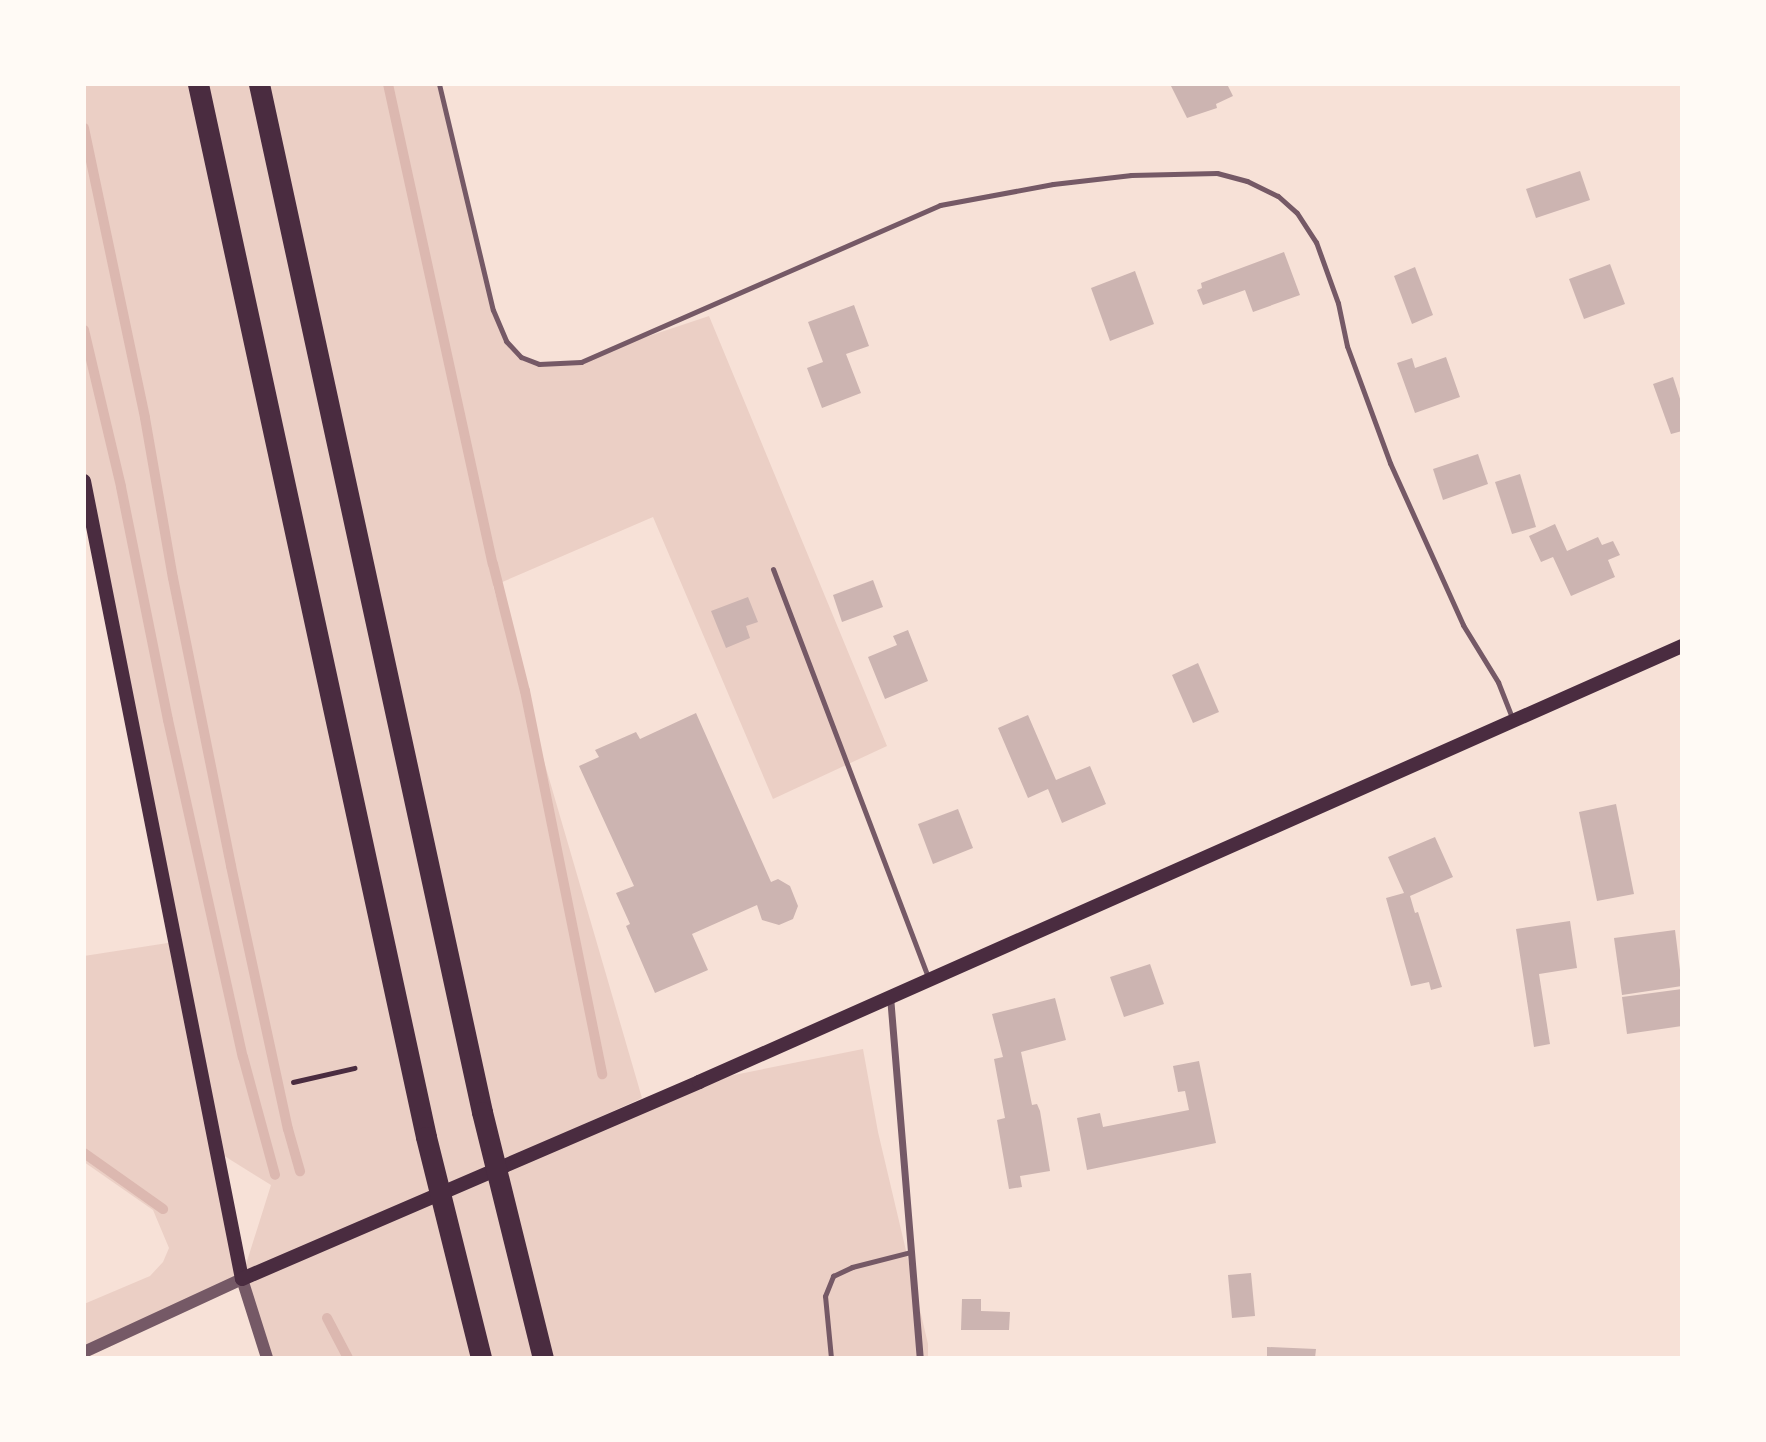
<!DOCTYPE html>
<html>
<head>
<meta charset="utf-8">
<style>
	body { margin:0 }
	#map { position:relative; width:1766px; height:1442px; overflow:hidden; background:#f7e1d7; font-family:"Alegreya Sans",sans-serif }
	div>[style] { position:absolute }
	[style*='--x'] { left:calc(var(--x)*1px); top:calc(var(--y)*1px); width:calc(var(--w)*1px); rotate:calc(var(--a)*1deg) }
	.green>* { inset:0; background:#ebcfc5 }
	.stream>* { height:10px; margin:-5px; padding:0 5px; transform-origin:5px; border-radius:5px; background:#dcb8b0 }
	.building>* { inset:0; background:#ccb4b1 }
	.path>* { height:4.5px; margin:-2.25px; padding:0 2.25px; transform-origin:2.25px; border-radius:2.25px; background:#4a2c40 }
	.service>* { height:5px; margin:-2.5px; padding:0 2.5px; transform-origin:2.5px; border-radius:2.5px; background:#755966 }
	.minor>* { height:7px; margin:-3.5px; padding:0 3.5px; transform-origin:3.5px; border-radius:3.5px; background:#755966 }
	.tertiary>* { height:12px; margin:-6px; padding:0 6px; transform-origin:6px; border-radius:6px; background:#755966 }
	.secondary>* { height:14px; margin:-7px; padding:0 7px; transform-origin:7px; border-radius:7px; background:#4a2c40 }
	.motorway>* { height:21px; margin:-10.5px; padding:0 10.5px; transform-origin:10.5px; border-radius:10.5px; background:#4a2c40 }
	span { translate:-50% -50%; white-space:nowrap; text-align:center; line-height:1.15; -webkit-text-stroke:7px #fffaf5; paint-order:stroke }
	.frame { position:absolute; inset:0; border:86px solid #fffaf5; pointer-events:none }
</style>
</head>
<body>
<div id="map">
	<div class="green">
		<i style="clip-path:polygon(evenodd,84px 84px,439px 84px,493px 310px,506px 341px,521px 357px,539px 364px,581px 362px,604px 351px,709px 316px,887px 746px,773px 799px,653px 517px,493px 586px,642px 1098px,292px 1256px,699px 1082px,863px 1049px,878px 1132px,928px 1344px,928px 1358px,267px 1358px,242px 1280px,84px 1352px,84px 1304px,150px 1276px,163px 1262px,169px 1248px,153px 1210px,84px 1162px,84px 956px,174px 942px,84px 481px,84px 84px,218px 1152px,271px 1185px,242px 1277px,218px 1152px)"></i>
	</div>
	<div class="stream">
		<i style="--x:388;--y:84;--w:491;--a:77.7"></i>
		<i style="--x:493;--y:564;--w:131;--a:75.9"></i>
		<i style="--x:525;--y:691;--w:391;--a:78.6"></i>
		<i style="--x:84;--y:128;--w:296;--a:78.1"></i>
		<i style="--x:145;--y:418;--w:162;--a:80.1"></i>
		<i style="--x:173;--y:578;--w:294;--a:78.6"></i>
		<i style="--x:231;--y:866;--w:269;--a:77.8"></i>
		<i style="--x:288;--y:1129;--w:44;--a:74.1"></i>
		<i style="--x:84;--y:330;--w:161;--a:76.7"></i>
		<i style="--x:121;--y:487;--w:238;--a:78.6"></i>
		<i style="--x:168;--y:720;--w:345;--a:77.5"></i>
		<i style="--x:243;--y:1057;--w:122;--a:74.8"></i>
		<i style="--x:84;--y:1153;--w:97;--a:35.3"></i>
		<i style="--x:327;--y:1318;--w:45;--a:62.3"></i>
	</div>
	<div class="building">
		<i style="clip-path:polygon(1170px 84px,1227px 84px,1233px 96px,1216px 104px,1217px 108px,1187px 118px)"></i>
		<i style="clip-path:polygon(1580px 171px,1590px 200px,1536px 218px,1526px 189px)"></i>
		<i style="clip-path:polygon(1284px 252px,1300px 295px,1253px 312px,1245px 290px,1203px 305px,1197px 290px,1202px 288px,1201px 283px)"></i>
		<i style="clip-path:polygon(1610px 264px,1625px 304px,1584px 319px,1569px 279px)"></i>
		<i style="clip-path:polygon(1415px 267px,1433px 315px,1412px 324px,1394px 276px)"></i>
		<i style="clip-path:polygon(1135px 271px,1154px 324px,1110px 341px,1091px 288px)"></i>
		<i style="clip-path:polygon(854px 305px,869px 346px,846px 354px,861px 393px,822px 408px,807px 368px,823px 362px,808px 322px)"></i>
		<i style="clip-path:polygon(1446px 357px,1460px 397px,1415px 413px,1397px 363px,1412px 358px,1415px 368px)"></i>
		<i style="clip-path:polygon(1673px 377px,1682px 405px,1682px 431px,1671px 434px,1653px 384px)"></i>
		<i style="clip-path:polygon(1478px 454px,1488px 484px,1443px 500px,1433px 469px)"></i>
		<i style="clip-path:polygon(1520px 474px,1536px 527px,1512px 534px,1495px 482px)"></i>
		<i style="clip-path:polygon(1555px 524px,1567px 551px,1598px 537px,1602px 545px,1613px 541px,1620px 555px,1608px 560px,1615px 577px,1571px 596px,1553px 557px,1541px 562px,1529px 536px)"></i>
		<i style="clip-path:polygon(873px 580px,883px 607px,842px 622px,833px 595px)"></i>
		<i style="clip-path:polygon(748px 597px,758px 622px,746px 626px,750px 638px,726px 648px,711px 611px)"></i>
		<i style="clip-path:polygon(908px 630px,928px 681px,885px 699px,868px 657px,897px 645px,893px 636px)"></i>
		<i style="clip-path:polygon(1198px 663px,1219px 712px,1193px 723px,1172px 675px)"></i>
		<i style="clip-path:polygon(696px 713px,771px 882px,778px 879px,790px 886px,798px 906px,793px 919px,779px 925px,762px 920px,757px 905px,692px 934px,708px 970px,655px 993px,626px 926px,630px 924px,616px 893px,634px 886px,579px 766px,599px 757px,595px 750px,636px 732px,640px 739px)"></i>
		<i style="clip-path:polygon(1028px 715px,1056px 780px,1090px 766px,1106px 804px,1062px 823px,1048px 789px,1028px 798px,998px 728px)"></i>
		<i style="clip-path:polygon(1616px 804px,1634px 894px,1597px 901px,1579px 812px)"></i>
		<i style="clip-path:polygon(958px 809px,973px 848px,933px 864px,918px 824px)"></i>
		<i style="clip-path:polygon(1435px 837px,1453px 877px,1410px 896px,1415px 913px,1418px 912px,1442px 987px,1431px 990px,1429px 982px,1411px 986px,1386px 898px,1404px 893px,1388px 857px)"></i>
		<i style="clip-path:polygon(1570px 921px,1577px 968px,1539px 974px,1550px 1044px,1534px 1047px,1516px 929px)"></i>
		<i style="clip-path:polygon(1675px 930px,1682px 986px,1622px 995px,1614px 938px)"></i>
		<i style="clip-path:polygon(1150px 964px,1164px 1004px,1124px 1017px,1110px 977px)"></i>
		<i style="clip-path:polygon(1682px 989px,1682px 1026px,1627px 1034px,1622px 997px)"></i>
		<i style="clip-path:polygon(1055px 998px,1066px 1040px,1021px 1052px,1032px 1105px,1037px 1104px,1040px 1111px,1050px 1171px,1020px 1176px,1022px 1187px,1009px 1189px,997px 1120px,1005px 1118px,994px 1059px,1003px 1057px,992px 1014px)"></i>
		<i style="clip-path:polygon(1199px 1061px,1216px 1143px,1087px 1170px,1077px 1118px,1100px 1113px,1103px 1127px,1189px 1110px,1185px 1091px,1178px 1092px,1173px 1066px)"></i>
		<i style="clip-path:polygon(1251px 1273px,1255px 1316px,1232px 1318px,1228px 1275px)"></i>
		<i style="clip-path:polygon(962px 1299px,981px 1299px,981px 1311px,1010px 1312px,1009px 1330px,961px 1330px)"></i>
		<i style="clip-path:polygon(1267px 1347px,1316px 1349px,1315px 1358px,1267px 1358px)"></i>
	</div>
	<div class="path">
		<i style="--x:293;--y:1082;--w:63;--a:-12.9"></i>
	</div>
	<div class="service">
		<i style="--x:439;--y:84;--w:232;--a:76.6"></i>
		<i style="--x:493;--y:310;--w:34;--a:67"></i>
		<i style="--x:506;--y:341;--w:22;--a:47"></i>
		<i style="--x:521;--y:357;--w:19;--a:21"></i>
		<i style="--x:539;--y:364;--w:42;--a:-2.7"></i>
		<i style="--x:581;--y:362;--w:392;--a:-23.6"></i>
		<i style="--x:940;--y:205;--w:115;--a:-10.5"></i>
		<i style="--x:1053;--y:184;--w:79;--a:-6.6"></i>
		<i style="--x:1131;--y:175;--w:86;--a:-1.3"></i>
		<i style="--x:1217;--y:173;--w:31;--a:15"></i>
		<i style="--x:1247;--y:181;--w:34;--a:26"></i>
		<i style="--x:1278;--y:196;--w:25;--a:42"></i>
		<i style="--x:1297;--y:213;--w:35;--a:57"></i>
		<i style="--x:1316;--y:242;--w:65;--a:70.2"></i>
		<i style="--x:1338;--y:303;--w:44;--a:78.2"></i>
		<i style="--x:1347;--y:346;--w:125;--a:69.8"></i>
		<i style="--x:1390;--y:463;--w:178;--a:65.7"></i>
		<i style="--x:1463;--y:625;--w:67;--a:58.4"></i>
		<i style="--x:1498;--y:682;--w:41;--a:68.5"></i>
		<i style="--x:773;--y:569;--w:439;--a:69.2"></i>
		<i style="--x:831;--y:1358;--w:62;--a:-95.5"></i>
		<i style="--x:825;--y:1296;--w:22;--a:-68"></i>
		<i style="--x:833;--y:1276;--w:21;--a:-25"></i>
		<i style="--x:852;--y:1267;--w:61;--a:-14.3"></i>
	</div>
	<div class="minor">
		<i style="--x:890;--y:996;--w:363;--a:85.3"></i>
	</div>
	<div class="tertiary">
		<i style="--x:84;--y:1352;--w:174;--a:-24.8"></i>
		<i style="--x:242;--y:1279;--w:83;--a:72.4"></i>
	</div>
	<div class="secondary">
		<i style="--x:84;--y:481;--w:813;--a:78.8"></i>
		<i style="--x:242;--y:1279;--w:498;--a:-23.3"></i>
		<i style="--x:699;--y:1082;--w:1075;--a:-23.92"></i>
	</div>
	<div class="motorway">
		<i style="--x:198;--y:84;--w:1077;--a:77.78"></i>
		<i style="--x:426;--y:1137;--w:228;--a:76"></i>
		<i style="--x:259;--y:84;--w:1052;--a:77.76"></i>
		<i style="--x:482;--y:1112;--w:253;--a:76.1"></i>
	</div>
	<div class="frame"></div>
</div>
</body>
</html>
